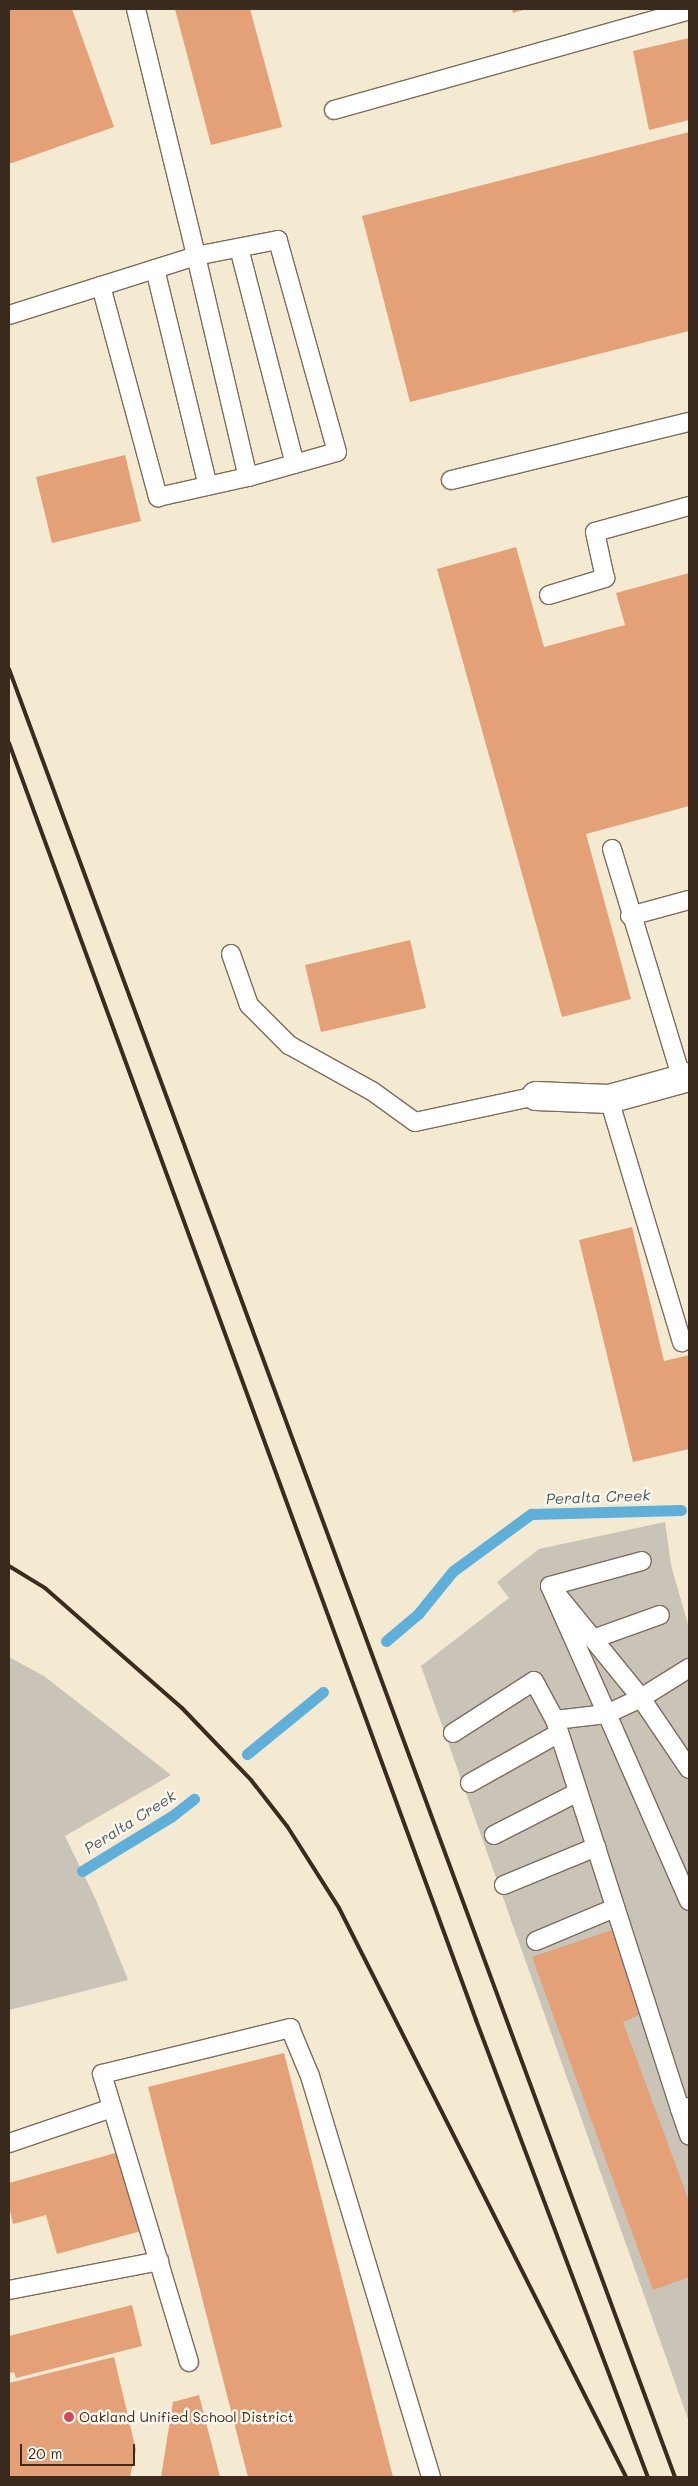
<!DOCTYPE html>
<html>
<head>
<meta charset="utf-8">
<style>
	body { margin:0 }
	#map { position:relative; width:698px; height:2486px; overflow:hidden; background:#f4e9d1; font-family:Mali,sans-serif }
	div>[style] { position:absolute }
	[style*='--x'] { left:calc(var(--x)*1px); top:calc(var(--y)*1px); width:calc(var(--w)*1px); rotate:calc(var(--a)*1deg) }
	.industrial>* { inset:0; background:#c9c3b8 }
	.stream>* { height:11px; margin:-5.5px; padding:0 5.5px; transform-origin:5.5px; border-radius:5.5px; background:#5eafd9 }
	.building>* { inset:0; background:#e4a076 }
	.roads { filter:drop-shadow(1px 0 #7c6d5d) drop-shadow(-1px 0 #7c6d5d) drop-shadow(0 1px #7c6d5d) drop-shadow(0 -1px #7c6d5d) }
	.service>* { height:18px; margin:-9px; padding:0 9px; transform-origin:9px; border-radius:9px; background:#fff }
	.minor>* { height:28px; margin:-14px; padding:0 14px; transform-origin:14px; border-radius:14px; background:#fff }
	.rail>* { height:4px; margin:-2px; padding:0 2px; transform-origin:2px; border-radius:2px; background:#3b2a1e }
	.dots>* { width:14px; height:14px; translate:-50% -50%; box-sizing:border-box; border:2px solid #fbf7ec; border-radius:50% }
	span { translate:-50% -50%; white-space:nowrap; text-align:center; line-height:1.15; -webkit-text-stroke:5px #fbf7ec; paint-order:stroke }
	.poi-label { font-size:14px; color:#3b2a1e }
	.left { translate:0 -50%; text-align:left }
	.water-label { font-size:15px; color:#47595f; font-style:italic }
	.frame { position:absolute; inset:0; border:10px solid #3b2a1e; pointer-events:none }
	.scale { position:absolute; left:20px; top:2444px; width:115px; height:22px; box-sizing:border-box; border:2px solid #3b2a1e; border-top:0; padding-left:6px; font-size:15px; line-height:18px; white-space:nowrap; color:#3b2a1e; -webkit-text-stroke:4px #fbf7ec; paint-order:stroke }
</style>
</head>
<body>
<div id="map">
	<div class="industrial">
		<i style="clip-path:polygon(665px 1522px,671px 1565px,689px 1628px,689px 2422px,421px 1666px,509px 1598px,497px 1582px,539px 1549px)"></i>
		<i style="clip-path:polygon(9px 1657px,44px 1676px,171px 1775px,65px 1836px,96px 1900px,128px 1980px,9px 2010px)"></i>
	</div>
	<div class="stream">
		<i style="--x:386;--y:1641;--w:42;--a:-40.2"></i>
		<i style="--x:418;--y:1614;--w:55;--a:-50.9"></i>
		<i style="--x:453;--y:1571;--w:97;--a:-36.2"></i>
		<i style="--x:531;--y:1514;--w:150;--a:-1.5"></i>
		<i style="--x:247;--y:1754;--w:98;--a:-39.2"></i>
		<i style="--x:82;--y:1871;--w:105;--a:-31.4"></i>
		<i style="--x:172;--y:1816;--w:28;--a:-38"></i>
	</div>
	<div class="building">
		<i style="clip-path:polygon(9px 9px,72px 9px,114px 127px,9px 164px)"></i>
		<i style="clip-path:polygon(175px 9px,250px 9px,282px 127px,211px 145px)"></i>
		<i style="clip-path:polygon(512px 9px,526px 9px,513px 13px)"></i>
		<i style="clip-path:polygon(689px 38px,689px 120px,649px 130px,633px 51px)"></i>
		<i style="clip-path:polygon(689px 132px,689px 331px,410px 402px,362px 216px)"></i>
		<i style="clip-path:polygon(125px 455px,141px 521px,52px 543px,36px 477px)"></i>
		<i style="clip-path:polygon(516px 547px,544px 647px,625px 625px,616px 593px,689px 573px,689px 806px,586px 834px,631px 999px,562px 1017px,437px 569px)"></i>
		<i style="clip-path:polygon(410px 940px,426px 1008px,321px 1032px,305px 965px)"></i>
		<i style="clip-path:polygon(632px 1227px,664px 1361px,689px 1355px,689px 1449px,633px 1462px,579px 1240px)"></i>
		<i style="clip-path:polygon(615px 1929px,644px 2013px,623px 2022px,689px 2201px,689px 2277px,653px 2290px,532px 1957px)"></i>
		<i style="clip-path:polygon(284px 2053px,393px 2477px,248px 2477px,148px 2087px)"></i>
		<i style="clip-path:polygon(119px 2152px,141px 2231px,57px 2254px,46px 2215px,13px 2224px,9px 2207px,9px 2183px)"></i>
		<i style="clip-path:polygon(132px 2305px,142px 2346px,16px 2378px,14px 2372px,9px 2373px,9px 2336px)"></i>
		<i style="clip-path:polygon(114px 2357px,136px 2450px,130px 2477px,9px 2477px,9px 2383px)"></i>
		<i style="clip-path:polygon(199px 2395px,220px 2477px,161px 2477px,173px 2402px)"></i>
	</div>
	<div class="roads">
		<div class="service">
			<i style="--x:136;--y:9;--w:254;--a:76.3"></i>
			<i style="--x:196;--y:256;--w:227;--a:76.8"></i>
			<i style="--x:248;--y:477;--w:92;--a:-15.7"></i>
			<i style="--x:337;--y:452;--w:220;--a:-105.6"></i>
			<i style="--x:278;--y:240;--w:84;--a:169"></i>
			<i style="--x:196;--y:256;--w:100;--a:162.5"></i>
			<i style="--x:101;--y:286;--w:219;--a:74.9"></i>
			<i style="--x:158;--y:497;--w:92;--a:-12.5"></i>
			<i style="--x:334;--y:110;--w:369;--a:-15.7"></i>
			<i style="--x:239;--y:248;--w:223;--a:75.5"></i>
			<i style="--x:155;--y:269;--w:223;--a:76.3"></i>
			<i style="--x:9;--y:315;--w:96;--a:-17.5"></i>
			<i style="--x:451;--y:480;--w:245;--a:-13.7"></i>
			<i style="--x:549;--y:595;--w:59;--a:-16.9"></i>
			<i style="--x:605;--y:578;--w:47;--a:-102.3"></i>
			<i style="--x:595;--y:532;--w:98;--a:-15.5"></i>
			<i style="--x:612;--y:849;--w:240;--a:73.1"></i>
			<i style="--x:630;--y:916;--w:61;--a:-15.2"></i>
			<i style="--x:231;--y:954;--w:54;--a:70.6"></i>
			<i style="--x:249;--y:1005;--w:57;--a:45"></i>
			<i style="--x:289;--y:1045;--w:95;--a:29"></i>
			<i style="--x:372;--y:1091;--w:53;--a:35.8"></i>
			<i style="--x:415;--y:1122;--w:124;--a:-12.1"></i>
			<i style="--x:609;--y:1099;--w:254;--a:73.3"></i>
			<i style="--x:550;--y:1586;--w:95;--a:-15.2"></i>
			<i style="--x:593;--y:1639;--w:71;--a:-19.7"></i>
			<i style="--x:453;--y:1733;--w:96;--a:-32.7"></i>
			<i style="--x:534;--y:1681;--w:44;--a:61.7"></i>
			<i style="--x:689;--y:1769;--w:86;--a:-124.1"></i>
			<i style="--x:641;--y:1698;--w:38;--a:155"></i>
			<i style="--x:607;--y:1714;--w:204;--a:66.3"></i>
			<i style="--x:470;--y:1783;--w:102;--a:-29.3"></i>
			<i style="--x:494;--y:1835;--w:94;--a:-27.1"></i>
			<i style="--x:504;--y:1885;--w:100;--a:-22.4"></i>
			<i style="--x:536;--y:1941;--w:86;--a:-22.7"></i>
			<i style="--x:689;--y:2107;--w:9;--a:167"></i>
			<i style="--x:680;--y:2109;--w:28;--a:71"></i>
			<i style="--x:680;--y:2109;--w:409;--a:-107.8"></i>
			<i style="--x:555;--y:1720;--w:52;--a:-6.6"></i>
			<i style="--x:607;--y:1714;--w:140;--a:-114"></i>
			<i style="--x:550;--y:1586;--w:144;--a:50.9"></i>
			<i style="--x:641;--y:1698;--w:57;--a:-32"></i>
			<i style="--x:9;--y:2143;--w:109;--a:-18.8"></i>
			<i style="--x:9;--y:2290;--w:153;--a:-10.9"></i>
			<i style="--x:189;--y:2362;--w:301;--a:-106.8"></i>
			<i style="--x:102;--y:2074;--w:194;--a:-13.7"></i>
			<i style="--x:290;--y:2028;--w:52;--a:67.4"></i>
			<i style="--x:310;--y:2076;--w:419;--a:73.2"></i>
		</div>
		<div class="minor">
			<i style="--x:536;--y:1096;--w:73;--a:2.4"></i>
			<i style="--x:609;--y:1099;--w:83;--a:-15.4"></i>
		</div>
	</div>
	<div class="rail">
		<i style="--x:9;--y:669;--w:1927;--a:69.78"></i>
		<i style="--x:9;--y:743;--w:1360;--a:69.91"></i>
		<i style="--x:476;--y:2020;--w:488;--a:69.4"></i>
		<i style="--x:9;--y:1566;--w:42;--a:31.4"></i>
		<i style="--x:45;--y:1588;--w:182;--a:41.2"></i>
		<i style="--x:182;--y:1708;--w:100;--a:46.2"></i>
		<i style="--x:251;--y:1780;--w:58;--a:52"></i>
		<i style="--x:287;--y:1826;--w:97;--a:57.6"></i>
		<i style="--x:339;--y:1908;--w:637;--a:63.23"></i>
	</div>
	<div class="dots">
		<i style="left:69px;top:2417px;background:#d1495b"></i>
	</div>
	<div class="poi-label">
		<span class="left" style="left:79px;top:2417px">Oakland Unified School District</span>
	</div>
	<div class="water-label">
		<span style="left:598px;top:1497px;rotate:-2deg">Peralta Creek</span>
		<span style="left:130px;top:1822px;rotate:-32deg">Peralta Creek</span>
	</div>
	<div class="frame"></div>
	<div class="scale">20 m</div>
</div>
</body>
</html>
